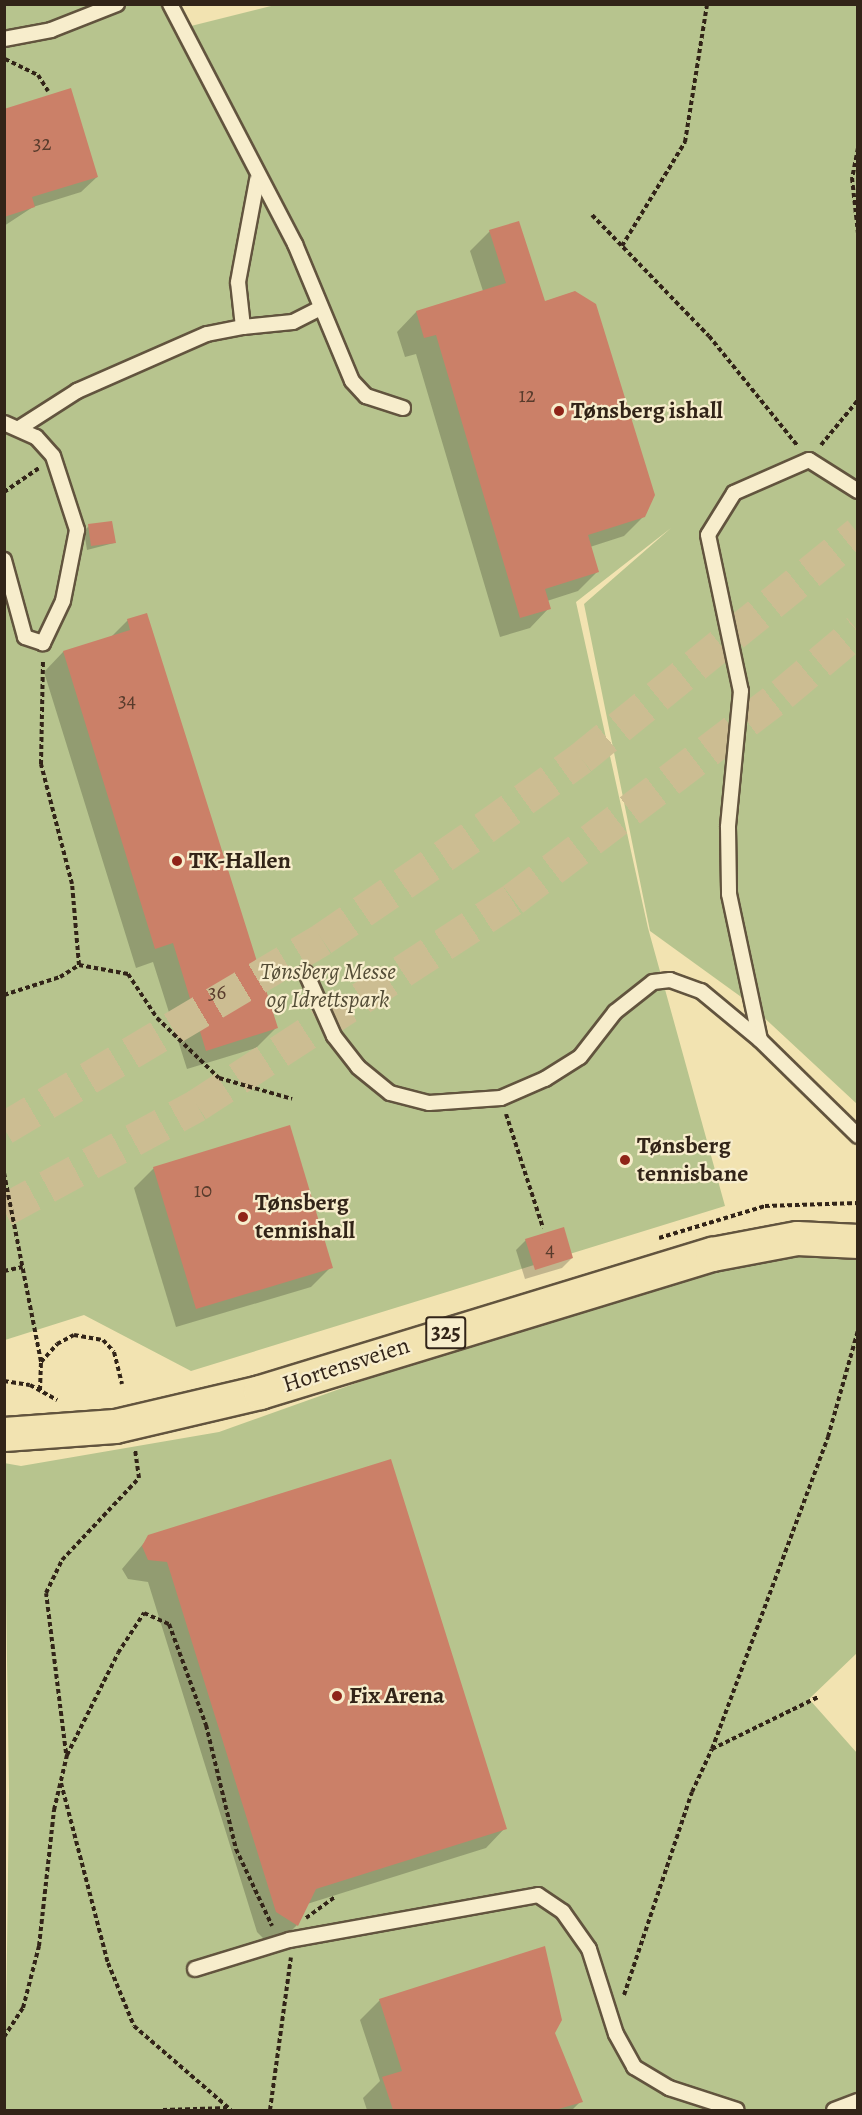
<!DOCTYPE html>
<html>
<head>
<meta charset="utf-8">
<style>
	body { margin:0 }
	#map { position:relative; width:862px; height:2115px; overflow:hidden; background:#f2e3b1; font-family:Alegreya,serif }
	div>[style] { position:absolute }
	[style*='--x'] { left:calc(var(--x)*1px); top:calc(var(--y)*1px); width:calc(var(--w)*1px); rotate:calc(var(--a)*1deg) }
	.green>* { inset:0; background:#b7c48e }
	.shadow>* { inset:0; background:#0003 }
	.building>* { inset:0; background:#cb8068 }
	.primary-tunnel>* { height:33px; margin-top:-16.5px; transform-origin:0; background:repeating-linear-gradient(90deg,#ccbd92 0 33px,transparent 0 49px) }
	.path>* { height:4px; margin-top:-2px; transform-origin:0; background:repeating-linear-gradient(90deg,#322418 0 4.5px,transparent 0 7.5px) }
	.roads { filter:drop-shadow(2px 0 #62543e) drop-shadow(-2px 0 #62543e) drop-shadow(0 2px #62543e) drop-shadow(0 -2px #62543e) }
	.lane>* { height:14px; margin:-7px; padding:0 7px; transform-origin:7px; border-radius:7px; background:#f7edcc }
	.primary>* { height:33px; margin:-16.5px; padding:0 16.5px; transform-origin:16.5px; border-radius:16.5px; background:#f2e3b1 }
	.dots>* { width:16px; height:16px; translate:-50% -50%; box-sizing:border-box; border:3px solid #f7edcc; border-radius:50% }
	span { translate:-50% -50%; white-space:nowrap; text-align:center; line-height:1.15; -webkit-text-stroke:4.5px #f7edcc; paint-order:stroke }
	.number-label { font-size:21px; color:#583b2c }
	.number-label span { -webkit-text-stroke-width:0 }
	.shield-label span { padding:2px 4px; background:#f7edcc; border:2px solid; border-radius:4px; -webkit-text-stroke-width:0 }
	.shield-label { font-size:22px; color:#322418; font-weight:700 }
	.poi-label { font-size:24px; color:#322418; font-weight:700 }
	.left { translate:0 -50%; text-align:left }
	.park-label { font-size:24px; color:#534c36; font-style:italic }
	.street-label { font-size:24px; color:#322418 }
	.frame { position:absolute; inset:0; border:6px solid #322418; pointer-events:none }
</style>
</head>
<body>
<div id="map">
	<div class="green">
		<i style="clip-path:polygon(279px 4px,857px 5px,857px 1104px,744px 999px,650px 931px,584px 604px,671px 528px,576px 602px,648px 928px,725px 1206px,191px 1371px,84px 1315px,5px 1340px,5px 5px,172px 5px,187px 27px)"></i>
		<i style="clip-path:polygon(781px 1245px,857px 1255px,857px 1653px,809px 1699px,857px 1753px,857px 2110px,5px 2110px,9px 1791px,4px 1463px,21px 1466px,219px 1432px,589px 1300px)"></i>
	</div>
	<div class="shadow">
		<i style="clip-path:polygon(4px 110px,97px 177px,81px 192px,33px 207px,4px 226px)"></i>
		<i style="clip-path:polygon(490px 231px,544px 303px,644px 516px,624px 536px,590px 547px,598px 571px,578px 591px,547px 601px,549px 608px,530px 628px,500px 637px,416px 354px,405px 357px,397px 332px,416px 312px,483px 291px,470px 251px)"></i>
		<i style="clip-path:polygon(89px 526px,114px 543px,87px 550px,84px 531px)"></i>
		<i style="clip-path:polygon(128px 620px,276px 1028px,256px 1048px,187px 1069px,153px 962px,136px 968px,44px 672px,63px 652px,111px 637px)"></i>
		<i style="clip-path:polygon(154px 1168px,331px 1267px,311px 1287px,176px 1327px,134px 1188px)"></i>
		<i style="clip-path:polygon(526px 1240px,572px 1258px,562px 1268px,525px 1279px,516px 1250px)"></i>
		<i style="clip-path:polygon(149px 1537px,505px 1828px,486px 1848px,307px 1904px,297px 1925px,277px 1945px,267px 1942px,257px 1932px,148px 1582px,128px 1579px,122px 1569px)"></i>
		<i style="clip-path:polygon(380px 2000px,553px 2033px,581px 2101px,572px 2110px,367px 2110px,363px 2098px,380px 2081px,360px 2020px)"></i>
	</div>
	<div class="building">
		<i style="clip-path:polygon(71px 88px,98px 177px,32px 197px,35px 207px,4px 217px,4px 109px)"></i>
		<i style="clip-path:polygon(519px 221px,545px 301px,575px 291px,596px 304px,655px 495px,645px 517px,588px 535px,599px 572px,545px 589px,551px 609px,520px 618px,436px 335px,424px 338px,416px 311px,506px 283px,489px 230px)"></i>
		<i style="clip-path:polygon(112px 521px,116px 543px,91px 546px,88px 524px)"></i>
		<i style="clip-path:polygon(147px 613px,278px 1028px,206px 1051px,173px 943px,155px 949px,63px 651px,130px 630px,127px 619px)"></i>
		<i style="clip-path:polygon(290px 1125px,333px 1268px,196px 1309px,153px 1167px)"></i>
		<i style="clip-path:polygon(564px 1227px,573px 1258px,535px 1270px,525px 1239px)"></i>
		<i style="clip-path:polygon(391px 1459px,507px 1829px,316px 1889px,298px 1926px,276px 1912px,167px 1562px,148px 1560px,142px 1546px,148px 1535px)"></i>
		<i style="clip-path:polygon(545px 1946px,562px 2020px,555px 2033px,583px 2102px,555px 2110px,393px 2110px,382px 2077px,402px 2071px,379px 1999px)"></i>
	</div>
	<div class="primary-tunnel">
		<i style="--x:4;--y:1128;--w:370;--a:-30.7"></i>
		<i style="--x:322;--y:939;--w:196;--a:-34.4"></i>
		<i style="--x:484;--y:828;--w:120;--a:-35.8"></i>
		<i style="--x:581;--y:758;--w:357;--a:-39.1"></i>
		<i style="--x:4;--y:1210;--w:220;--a:-28.5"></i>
		<i style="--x:197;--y:1105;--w:377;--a:-33.1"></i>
		<i style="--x:513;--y:899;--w:338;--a:-37.3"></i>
		<i style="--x:782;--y:694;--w:99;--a:-40.1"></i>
	</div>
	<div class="path">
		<i style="--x:5;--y:59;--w:37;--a:26"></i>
		<i style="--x:38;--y:75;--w:19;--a:58"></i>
		<i style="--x:858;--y:148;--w:31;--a:101"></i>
		<i style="--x:852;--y:178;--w:55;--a:83.8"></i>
		<i style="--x:592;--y:215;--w:168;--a:46"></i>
		<i style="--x:709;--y:336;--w:140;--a:51.1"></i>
		<i style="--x:622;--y:246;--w:122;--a:-58.8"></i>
		<i style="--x:685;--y:142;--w:140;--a:-80.9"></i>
		<i style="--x:821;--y:445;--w:58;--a:-50.6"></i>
		<i style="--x:4;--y:492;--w:42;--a:-34.4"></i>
		<i style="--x:79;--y:965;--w:50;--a:10.4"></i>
		<i style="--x:128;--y:974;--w:53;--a:56.6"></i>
		<i style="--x:157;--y:1018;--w:86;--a:44.1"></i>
		<i style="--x:219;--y:1078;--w:76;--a:16"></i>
		<i style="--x:4;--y:995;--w:59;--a:-17.8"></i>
		<i style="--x:60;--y:977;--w:22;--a:-32"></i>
		<i style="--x:79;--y:965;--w:81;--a:-94.9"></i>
		<i style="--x:72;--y:884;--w:124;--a:-104.5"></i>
		<i style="--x:41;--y:764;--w:105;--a:-88.9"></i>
		<i style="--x:506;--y:1114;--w:120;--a:72"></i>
		<i style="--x:4;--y:1173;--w:193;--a:78.9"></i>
		<i style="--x:659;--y:1238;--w:111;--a:-16.8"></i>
		<i style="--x:765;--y:1206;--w:93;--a:-1.8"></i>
		<i style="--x:4;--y:1271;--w:19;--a:-12"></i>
		<i style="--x:4;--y:1381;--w:26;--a:9"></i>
		<i style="--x:30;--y:1385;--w:31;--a:29"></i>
		<i style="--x:40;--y:1390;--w:28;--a:-88"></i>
		<i style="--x:41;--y:1362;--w:24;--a:-48"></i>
		<i style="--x:57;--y:1344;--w:19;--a:-28"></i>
		<i style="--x:74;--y:1335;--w:29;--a:10"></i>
		<i style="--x:103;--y:1340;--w:16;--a:47"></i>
		<i style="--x:114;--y:1352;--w:33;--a:76"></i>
		<i style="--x:712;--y:1749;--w:333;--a:-69.6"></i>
		<i style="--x:828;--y:1437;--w:111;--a:-74.3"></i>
		<i style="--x:66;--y:1753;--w:161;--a:-97.1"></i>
		<i style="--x:46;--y:1593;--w:37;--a:-64"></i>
		<i style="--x:62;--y:1560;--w:112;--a:-46.8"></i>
		<i style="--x:139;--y:1478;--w:29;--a:-98"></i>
		<i style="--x:61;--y:1783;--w:186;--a:75.4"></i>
		<i style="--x:108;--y:1963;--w:68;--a:67.6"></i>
		<i style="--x:134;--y:2026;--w:128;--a:40.9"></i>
		<i style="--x:306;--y:1918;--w:37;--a:-36"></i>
		<i style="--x:624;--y:1995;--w:214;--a:-71.5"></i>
		<i style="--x:692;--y:1792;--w:47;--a:-65.1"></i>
		<i style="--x:712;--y:1749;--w:118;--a:-26.1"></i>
		<i style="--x:4;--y:2037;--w:35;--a:-57"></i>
		<i style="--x:23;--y:2008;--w:64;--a:-75.5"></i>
		<i style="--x:39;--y:1946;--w:137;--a:-83.7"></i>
		<i style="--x:54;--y:1810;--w:57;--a:-76.7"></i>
		<i style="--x:67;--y:1755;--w:114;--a:-63.4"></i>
		<i style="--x:118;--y:1653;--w:48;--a:-57"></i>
		<i style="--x:144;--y:1613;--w:27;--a:24"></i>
		<i style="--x:169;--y:1624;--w:108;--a:69.9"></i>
		<i style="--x:206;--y:1725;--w:128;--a:76.4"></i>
		<i style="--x:236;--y:1849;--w:85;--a:64.9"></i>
		<i style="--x:163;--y:2110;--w:65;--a:-1.8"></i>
		<i style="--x:270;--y:2110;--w:154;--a:-82.2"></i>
	</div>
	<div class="roads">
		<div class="lane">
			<i style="--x:170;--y:4;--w:271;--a:62.5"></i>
			<i style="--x:295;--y:244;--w:148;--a:67.4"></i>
			<i style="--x:352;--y:381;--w:21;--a:47"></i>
			<i style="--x:366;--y:396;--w:39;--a:18"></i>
			<i style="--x:4;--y:39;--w:48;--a:-10.8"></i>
			<i style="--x:51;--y:30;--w:71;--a:-21.5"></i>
			<i style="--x:243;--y:327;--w:50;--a:-5.7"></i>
			<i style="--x:293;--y:322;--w:31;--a:-27"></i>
			<i style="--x:4;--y:423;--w:35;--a:24"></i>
			<i style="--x:36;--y:437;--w:25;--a:48"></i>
			<i style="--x:53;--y:456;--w:78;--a:72"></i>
			<i style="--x:77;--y:530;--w:72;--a:101.2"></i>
			<i style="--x:63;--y:601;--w:47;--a:115.5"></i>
			<i style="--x:43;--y:643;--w:19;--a:-162"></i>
			<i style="--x:25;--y:637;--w:80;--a:-105.3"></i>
			<i style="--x:21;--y:427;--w:67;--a:-32.7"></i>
			<i style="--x:77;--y:391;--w:142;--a:-23.7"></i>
			<i style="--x:207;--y:334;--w:37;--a:-11"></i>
			<i style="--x:243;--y:327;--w:45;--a:-96.3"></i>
			<i style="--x:238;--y:282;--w:104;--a:-79.4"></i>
			<i style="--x:858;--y:491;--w:58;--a:-147.7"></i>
			<i style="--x:809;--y:460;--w:82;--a:156.3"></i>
			<i style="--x:734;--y:493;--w:49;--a:121.8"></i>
			<i style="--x:708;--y:535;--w:159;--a:78.1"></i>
			<i style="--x:741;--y:691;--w:137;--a:95.5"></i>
			<i style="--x:728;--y:827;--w:67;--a:89.1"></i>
			<i style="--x:729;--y:894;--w:149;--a:78"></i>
			<i style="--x:760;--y:1040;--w:137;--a:44.4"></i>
			<i style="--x:306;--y:973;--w:69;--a:66"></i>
			<i style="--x:334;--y:1036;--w:39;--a:52"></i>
			<i style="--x:358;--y:1067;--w:41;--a:39.1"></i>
			<i style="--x:390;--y:1093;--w:40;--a:14.4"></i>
			<i style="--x:429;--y:1103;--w:72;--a:-4"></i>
			<i style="--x:501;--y:1098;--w:48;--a:-23.4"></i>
			<i style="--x:545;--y:1079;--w:41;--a:-32.2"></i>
			<i style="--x:580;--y:1057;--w:57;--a:-52.1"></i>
			<i style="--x:615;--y:1012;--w:48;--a:-38.3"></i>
			<i style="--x:653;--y:982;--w:17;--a:-7"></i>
			<i style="--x:670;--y:980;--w:33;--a:20"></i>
			<i style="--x:701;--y:991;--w:77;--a:39.7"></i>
			<i style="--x:195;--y:1969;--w:98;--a:-17.1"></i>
			<i style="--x:289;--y:1940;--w:253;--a:-10.2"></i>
			<i style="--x:538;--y:1895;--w:30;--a:34"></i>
			<i style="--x:563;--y:1912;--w:45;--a:54.9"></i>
			<i style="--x:589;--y:1949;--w:89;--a:72.4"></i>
			<i style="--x:616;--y:2034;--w:38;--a:61"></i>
			<i style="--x:634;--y:2067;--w:41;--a:31"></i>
			<i style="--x:669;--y:2088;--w:71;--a:17.9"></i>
			<i style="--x:834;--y:2110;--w:26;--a:-21"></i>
		</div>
		<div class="primary">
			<i style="--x:4;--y:1434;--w:111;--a:-4.1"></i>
			<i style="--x:115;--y:1426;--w:149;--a:-13.2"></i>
			<i style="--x:260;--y:1392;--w:473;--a:-17"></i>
			<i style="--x:712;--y:1254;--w:86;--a:-10.7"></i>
			<i style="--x:797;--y:1238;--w:61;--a:2.8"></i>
		</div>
	</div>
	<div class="dots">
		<i style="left:559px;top:411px;background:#8f2418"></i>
		<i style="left:177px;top:861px;background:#8f2418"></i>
		<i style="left:625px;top:1160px;background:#8f2418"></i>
		<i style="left:243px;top:1217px;background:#8f2418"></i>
		<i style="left:337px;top:1696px;background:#8f2418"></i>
	</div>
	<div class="number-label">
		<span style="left:42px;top:143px">32</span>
		<span style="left:527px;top:395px">12</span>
		<span style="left:127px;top:700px">34</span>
		<span style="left:217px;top:992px">36</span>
		<span style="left:203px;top:1190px">10</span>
		<span style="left:550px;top:1249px">4</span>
	</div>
	<div class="shield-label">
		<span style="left:446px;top:1333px">325</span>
	</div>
	<div class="poi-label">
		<span class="left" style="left:571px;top:411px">Tønsberg ishall</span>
		<span class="left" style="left:189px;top:861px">TK-Hallen</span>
		<span class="left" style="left:637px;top:1160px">Tønsberg<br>tennisbane</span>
		<span class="left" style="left:255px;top:1217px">Tønsberg<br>tennishall</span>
		<span class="left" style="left:349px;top:1696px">Fix Arena</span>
	</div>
	<div class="park-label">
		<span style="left:328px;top:986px">Tønsberg Messe<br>og Idrettspark</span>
	</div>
	<div class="street-label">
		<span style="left:346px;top:1365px;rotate:-18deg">Hortensveien</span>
	</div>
	<div class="frame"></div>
</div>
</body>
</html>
